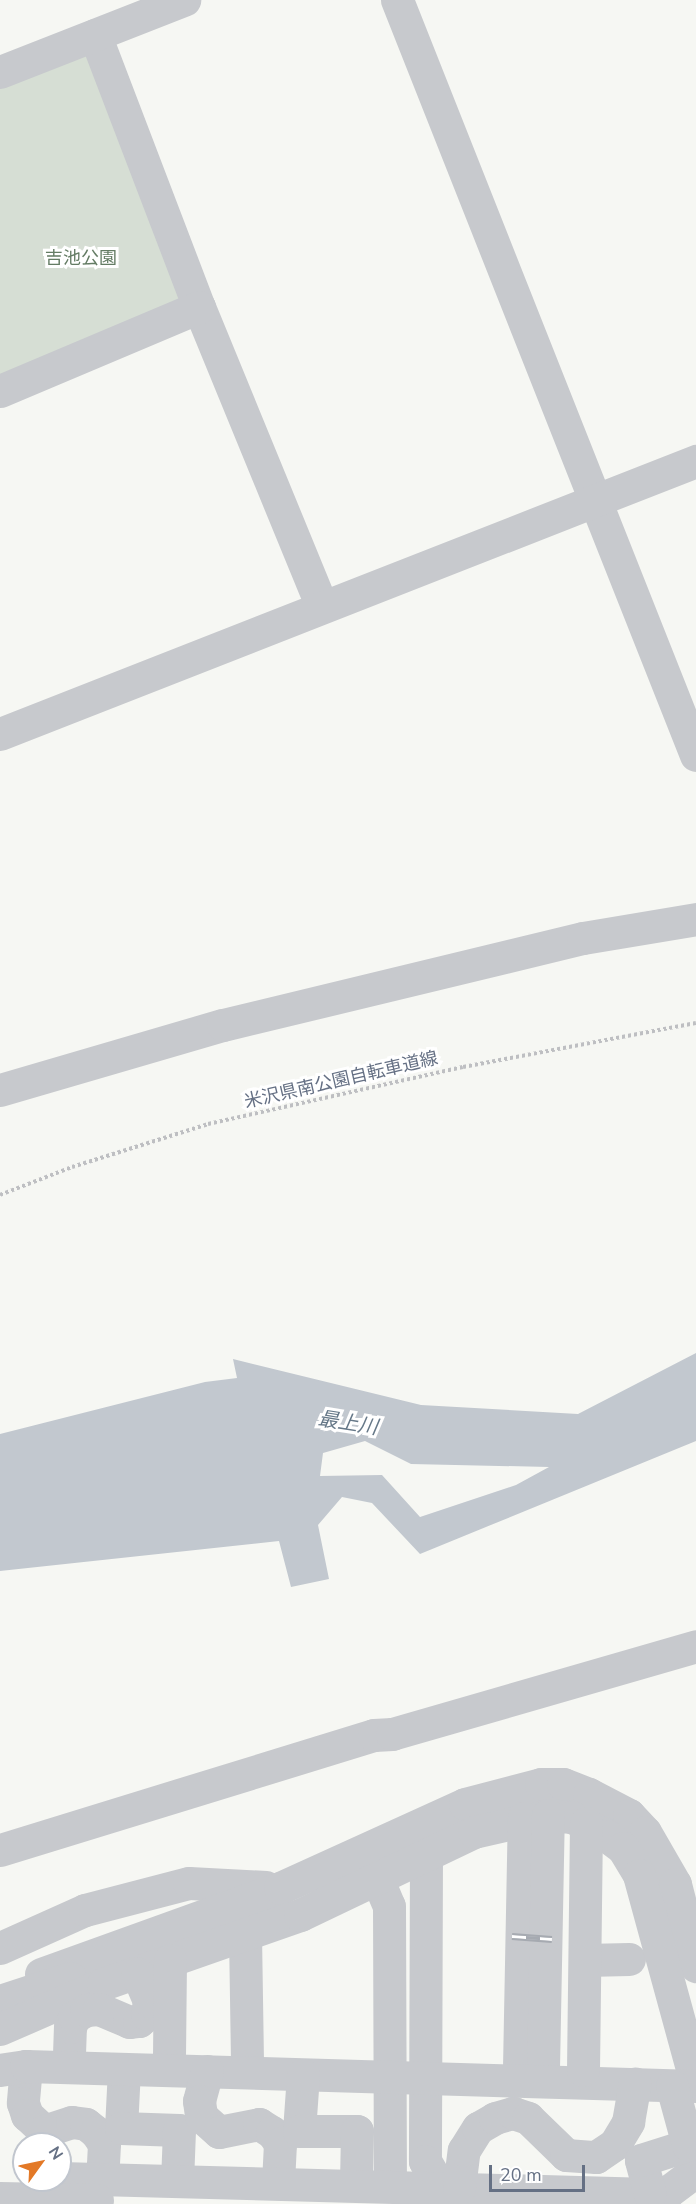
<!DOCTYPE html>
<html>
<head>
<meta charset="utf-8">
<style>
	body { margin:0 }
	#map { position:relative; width:696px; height:2204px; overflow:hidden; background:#f6f7f3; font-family:"Nunito Sans","Noto Sans JP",sans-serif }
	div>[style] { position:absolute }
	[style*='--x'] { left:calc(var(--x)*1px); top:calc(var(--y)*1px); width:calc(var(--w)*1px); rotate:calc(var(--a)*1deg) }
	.green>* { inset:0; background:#d6ded4 }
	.water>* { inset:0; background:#c2c8cf }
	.path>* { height:4px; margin-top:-2px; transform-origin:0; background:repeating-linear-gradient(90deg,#bebfc2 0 3px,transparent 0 6px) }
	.minor>* { height:33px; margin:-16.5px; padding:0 16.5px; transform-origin:16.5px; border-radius:16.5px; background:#c7c9cd }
	.rail>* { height:7px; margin-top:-3.5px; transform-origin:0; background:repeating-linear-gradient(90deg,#fff 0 14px,#a6aab1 0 28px); box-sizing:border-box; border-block:2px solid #a6aab1 }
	span { translate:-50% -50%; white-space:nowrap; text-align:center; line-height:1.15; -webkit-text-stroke:6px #fff; paint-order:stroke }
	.park-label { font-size:18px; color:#647c64 }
	.street-label { font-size:18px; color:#657084 }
	.water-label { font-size:20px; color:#667888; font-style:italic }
	.north { position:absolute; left:12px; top:2132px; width:60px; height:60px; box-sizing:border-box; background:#fff; border:2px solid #c1c6ce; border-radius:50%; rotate:57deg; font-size:16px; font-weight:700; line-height:24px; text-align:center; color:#657084 }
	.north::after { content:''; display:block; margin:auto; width:21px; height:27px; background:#e37927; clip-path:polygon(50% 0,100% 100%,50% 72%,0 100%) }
	.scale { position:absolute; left:489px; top:2165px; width:96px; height:27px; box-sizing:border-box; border:3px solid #657084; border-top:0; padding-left:8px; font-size:18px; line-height:21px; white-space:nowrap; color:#657084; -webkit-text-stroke:4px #fff; paint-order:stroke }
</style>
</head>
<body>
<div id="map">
	<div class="green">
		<i style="clip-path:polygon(88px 50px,187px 305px,0 380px,0 84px)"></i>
	</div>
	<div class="water">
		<i style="clip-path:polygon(evenodd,696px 1353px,696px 1441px,420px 1554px,372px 1503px,342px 1497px,318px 1525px,329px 1579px,291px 1587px,279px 1541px,0 1571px,0 1434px,205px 1382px,237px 1378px,233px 1359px,421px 1405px,578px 1414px,696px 1353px,365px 1441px,411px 1464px,549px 1467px,516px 1485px,420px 1517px,382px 1475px,320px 1476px,323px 1453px,365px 1441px)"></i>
	</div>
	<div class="path">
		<i style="--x:0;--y:1195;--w:77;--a:-21.3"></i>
		<i style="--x:72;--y:1167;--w:143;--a:-17.5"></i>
		<i style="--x:208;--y:1124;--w:261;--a:-12.6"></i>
		<i style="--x:463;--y:1067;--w:237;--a:-10.7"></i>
	</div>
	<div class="minor">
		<i style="--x:397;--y:0;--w:812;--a:68.4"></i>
		<i style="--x:95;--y:35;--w:291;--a:69.1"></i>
		<i style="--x:199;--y:307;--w:324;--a:67.7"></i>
		<i style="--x:0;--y:72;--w:198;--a:-21.4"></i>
		<i style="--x:0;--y:391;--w:216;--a:-22.9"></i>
		<i style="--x:0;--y:734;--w:748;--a:-21.42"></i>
		<i style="--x:0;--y:1090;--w:232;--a:-16.3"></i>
		<i style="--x:223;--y:1025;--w:370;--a:-13.6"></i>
		<i style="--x:583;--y:938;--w:115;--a:-9.5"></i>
		<i style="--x:0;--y:1850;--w:391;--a:-17.1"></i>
		<i style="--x:374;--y:1735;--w:18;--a:-3"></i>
		<i style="--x:392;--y:1734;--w:316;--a:-16.1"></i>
		<i style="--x:426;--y:1855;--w:306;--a:90.2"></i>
		<i style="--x:425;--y:2161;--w:30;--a:60"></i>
		<i style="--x:377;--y:1878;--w:30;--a:67"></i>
		<i style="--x:389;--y:1906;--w:280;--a:89.8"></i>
		<i style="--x:245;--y:1934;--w:124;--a:89.1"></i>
		<i style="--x:0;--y:1948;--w:93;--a:-24.1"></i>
		<i style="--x:85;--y:1910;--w:107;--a:-14.6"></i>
		<i style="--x:189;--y:1883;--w:77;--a:3"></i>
		<i style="--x:585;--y:1960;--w:44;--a:-1.3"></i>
		<i style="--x:41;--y:1974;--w:254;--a:-19.8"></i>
		<i style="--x:280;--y:1888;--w:203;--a:-24.4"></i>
		<i style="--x:465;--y:1804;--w:79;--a:-14.7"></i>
		<i style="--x:541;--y:1784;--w:22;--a:0"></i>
		<i style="--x:563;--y:1784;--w:28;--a:21"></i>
		<i style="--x:589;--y:1794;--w:45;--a:27.7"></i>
		<i style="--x:629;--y:1815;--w:23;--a:47"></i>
		<i style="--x:645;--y:1832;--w:60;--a:60"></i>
		<i style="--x:675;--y:1884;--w:85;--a:75.6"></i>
		<i style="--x:0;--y:2001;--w:74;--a:-18.2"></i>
		<i style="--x:0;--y:2029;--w:112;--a:-23.6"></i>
		<i style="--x:103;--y:1984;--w:209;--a:-19.3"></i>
		<i style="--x:300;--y:1915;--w:193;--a:-25.5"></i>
		<i style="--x:474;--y:1832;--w:76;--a:-12.9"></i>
		<i style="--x:548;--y:1815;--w:24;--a:5"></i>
		<i style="--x:572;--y:1817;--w:40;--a:28"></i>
		<i style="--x:607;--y:1836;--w:20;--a:37"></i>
		<i style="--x:623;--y:1848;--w:31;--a:59"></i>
		<i style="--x:639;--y:1875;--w:217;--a:74.7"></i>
		<i style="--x:69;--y:2054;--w:27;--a:-88"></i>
		<i style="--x:70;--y:2027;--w:11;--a:-68"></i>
		<i style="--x:74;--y:2017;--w:14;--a:-30"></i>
		<i style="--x:86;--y:2010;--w:13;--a:-4"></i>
		<i style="--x:99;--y:2009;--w:33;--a:23"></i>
		<i style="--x:129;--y:2022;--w:10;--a:-6"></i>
		<i style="--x:139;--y:2021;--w:11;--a:-41"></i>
		<i style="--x:147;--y:2014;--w:13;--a:-81"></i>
		<i style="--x:149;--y:2001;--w:30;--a:-113"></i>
		<i style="--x:169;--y:2056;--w:96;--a:-89.4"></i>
		<i style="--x:26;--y:2066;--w:37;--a:95"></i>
		<i style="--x:23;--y:2103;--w:13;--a:72"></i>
		<i style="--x:27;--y:2115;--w:23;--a:43"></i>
		<i style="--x:44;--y:2131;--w:29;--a:-18"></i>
		<i style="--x:72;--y:2122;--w:14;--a:8"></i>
		<i style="--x:86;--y:2124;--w:13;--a:39"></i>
		<i style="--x:96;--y:2132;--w:14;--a:56"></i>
		<i style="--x:104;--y:2144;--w:35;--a:93"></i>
		<i style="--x:519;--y:2068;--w:250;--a:-88.9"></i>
		<i style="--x:543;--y:2068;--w:253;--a:-88.9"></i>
		<i style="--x:124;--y:2069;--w:59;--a:92.9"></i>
		<i style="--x:121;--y:2128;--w:58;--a:2"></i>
		<i style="--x:179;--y:2130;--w:51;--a:92.2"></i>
		<i style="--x:0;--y:2070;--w:26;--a:-9"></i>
		<i style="--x:26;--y:2066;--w:670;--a:1.71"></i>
		<i style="--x:583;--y:2070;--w:247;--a:-89.3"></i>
		<i style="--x:207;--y:2071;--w:31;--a:105"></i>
		<i style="--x:199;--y:2101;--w:15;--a:82"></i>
		<i style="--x:201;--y:2116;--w:24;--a:42"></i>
		<i style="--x:219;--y:2132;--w:41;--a:-11.3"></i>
		<i style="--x:259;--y:2124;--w:15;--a:32"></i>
		<i style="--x:272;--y:2132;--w:14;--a:54"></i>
		<i style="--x:280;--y:2143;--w:40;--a:92.9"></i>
		<i style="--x:303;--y:2075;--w:56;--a:94.1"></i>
		<i style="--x:299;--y:2131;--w:58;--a:0"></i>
		<i style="--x:357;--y:2131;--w:54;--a:91.1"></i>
		<i style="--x:60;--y:2178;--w:590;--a:1.55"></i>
		<i style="--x:650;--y:2194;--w:19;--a:-9"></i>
		<i style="--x:669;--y:2191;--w:34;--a:-37"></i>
		<i style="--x:459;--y:2188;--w:38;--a:-83"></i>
		<i style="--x:464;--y:2150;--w:26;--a:-58"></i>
		<i style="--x:478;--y:2128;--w:20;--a:-30"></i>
		<i style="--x:495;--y:2118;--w:19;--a:-16"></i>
		<i style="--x:513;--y:2113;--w:16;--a:18"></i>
		<i style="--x:528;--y:2118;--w:53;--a:44.2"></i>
		<i style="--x:566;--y:2155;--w:30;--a:4"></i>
		<i style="--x:596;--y:2157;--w:23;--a:-34"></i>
		<i style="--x:615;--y:2144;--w:26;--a:-59"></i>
		<i style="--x:628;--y:2122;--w:39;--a:-80"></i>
		<i style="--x:650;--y:2194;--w:35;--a:-105"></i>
		<i style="--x:641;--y:2160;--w:49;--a:-17.7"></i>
		<i style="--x:688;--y:2145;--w:61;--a:-105.2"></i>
		<i style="--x:0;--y:2198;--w:97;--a:1.2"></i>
	</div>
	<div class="rail">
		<i style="--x:512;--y:1936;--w:40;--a:4.3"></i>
	</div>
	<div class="park-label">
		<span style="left:81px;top:258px">吉池公園</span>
	</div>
	<div class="street-label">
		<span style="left:341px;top:1080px;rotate:-13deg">米沢県南公園自転車道線</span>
	</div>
	<div class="water-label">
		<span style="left:348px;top:1423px;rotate:9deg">最上川</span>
	</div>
	<div class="north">N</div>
	<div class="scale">20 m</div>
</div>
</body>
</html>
